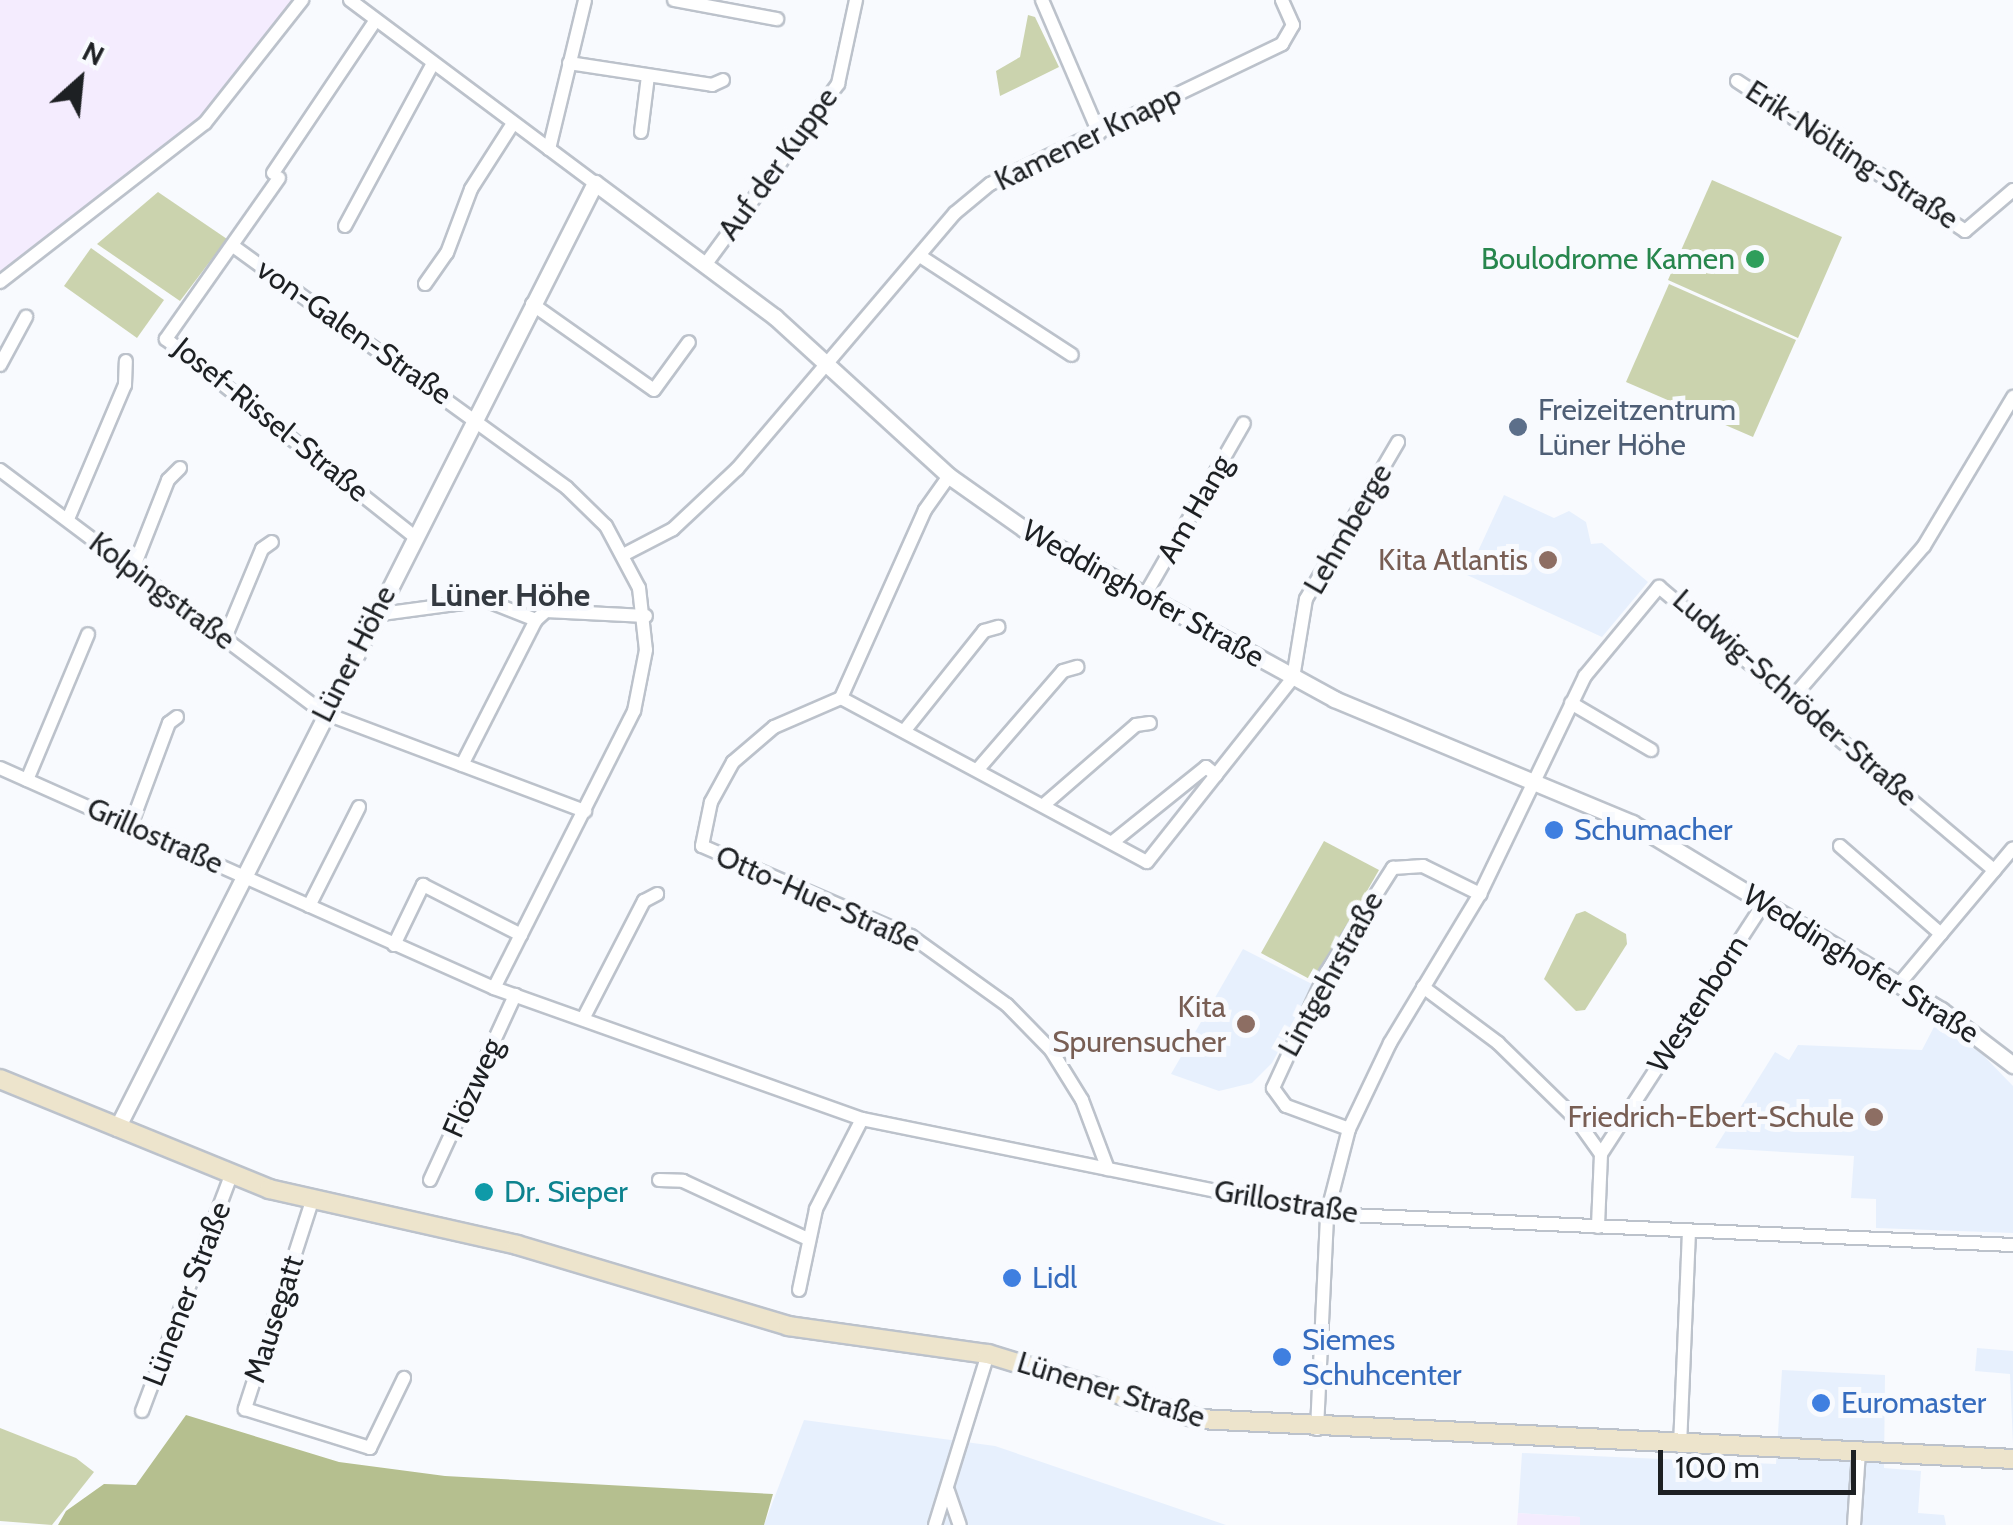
<!DOCTYPE html>
<html>
<head>
<meta charset="utf-8">
<style>
	body { margin:0 }
	#map { position:relative; width:2013px; height:1525px; overflow:hidden; background:#f8fafe; font-family:Cabin,sans-serif }
	div>[style] { position:absolute }
	[style*='--x'] { left:calc(var(--x)*1px); top:calc(var(--y)*1px); width:calc(var(--w)*1px); rotate:calc(var(--a)*1deg) }
	.built>* { inset:0; background:#e7f0fd }
	.industrial>* { inset:0; background:#f4ecfe }
	.green>* { inset:0; background:#cbd3ae }
	.forest>* { inset:0; background:#b5bf8f }
	.roads { filter:drop-shadow(2px 0 #bcc2cb) drop-shadow(-2px 0 #bcc2cb) drop-shadow(0 2px #bcc2cb) drop-shadow(0 -2px #bcc2cb) }
	.minor>* { height:12px; margin:-6px; padding:0 6px; transform-origin:6px; border-radius:6px; background:#fff }
	.tertiary>* { height:15px; margin:-7.5px; padding:0 7.5px; transform-origin:7.5px; border-radius:7.5px; background:#fff }
	.secondary>* { height:18px; margin:-9px; padding:0 9px; transform-origin:9px; border-radius:9px; background:#ede4cc }
	.dots>* { width:28px; height:28px; translate:-50% -50%; box-sizing:border-box; border:5px solid #f8fafe; border-radius:50% }
	span { translate:-50% -50%; white-space:nowrap; text-align:center; line-height:1.15; -webkit-text-stroke:10px #f8fafe; paint-order:stroke }
	.street-label { font-size:30px; color:#1d2023 }
	.leisure-label { font-size:30px; color:#27864d }
	.right { translate:-100% -50%; text-align:right }
	.service-label { font-size:30px; color:#4e5e75 }
	.left { translate:0 -50%; text-align:left }
	.education-label { font-size:30px; color:#785e54 }
	.shop-label { font-size:30px; color:#366cbe }
	.culture-label { font-size:30px; color:#0d838f }
	.neighbourhood-label { font-size:32px; color:#333940; font-weight:700 }
	.north { position:absolute; left:30px; top:30px; width:100px; height:100px; -webkit-text-stroke:8px #f8fafe; paint-order:stroke; rotate:27deg; font-size:28px; font-weight:700; line-height:40px; text-align:center; color:#1d2023 }
	.north::after { content:''; display:block; margin:auto; width:35px; height:45px; background:#1d2023; clip-path:polygon(50% 0,100% 100%,50% 72%,0 100%) }
	.scale { position:absolute; left:1658px; top:1450px; width:198px; height:45px; box-sizing:border-box; border:5px solid #1d2023; border-top:0; padding-left:12px; font-size:30px; line-height:35px; white-space:nowrap; color:#1d2023; -webkit-text-stroke:8px #f8fafe; paint-order:stroke }
</style>
</head>
<body>
<div id="map">
	<div class="built">
		<i style="clip-path:polygon(1504px 495px,1554px 518px,1569px 511px,1586px 522px,1591px 544px,1602px 543px,1648px 582px,1602px 637px,1467px 575px)"></i>
		<i style="clip-path:polygon(1243px 949px,1314px 985px,1272px 1063px,1252px 1083px,1219px 1091px,1171px 1074px)"></i>
		<i style="clip-path:polygon(1935px 1025px,1981px 1053px,2013px 1086px,2013px 1233px,1876px 1228px,1876px 1199px,1851px 1198px,1854px 1156px,1715px 1148px,1775px 1052px,1789px 1060px,1798px 1045px,1922px 1050px)"></i>
		<i style="clip-path:polygon(1977px 1348px,2013px 1351px,2013px 1445px,2010px 1374px,1975px 1371px)"></i>
		<i style="clip-path:polygon(1782px 1370px,1885px 1375px,1884px 1468px,1921px 1471px,1918px 1513px,1944px 1515px,1946px 1525px,1580px 1525px,1580px 1517px,1518px 1513px,1522px 1453px,1776px 1464px)"></i>
		<i style="clip-path:polygon(804px 1420px,995px 1446px,1226px 1525px,764px 1525px)"></i>
	</div>
	<div class="industrial">
		<i style="clip-path:polygon(0 0,300px 0,193px 129px,0 276px)"></i>
		<i style="clip-path:polygon(1518px 1513px,1580px 1517px,1580px 1525px,1517px 1525px)"></i>
	</div>
	<div class="green">
		<i style="clip-path:polygon(1028px 15px,1035px 17px,1059px 67px,1000px 96px,996px 71px,1020px 57px)"></i>
		<i style="clip-path:polygon(1712px 180px,1842px 237px,1798px 338px,1668px 280px)"></i>
		<i style="clip-path:polygon(158px 192px,227px 239px,180px 301px,97px 244px)"></i>
		<i style="clip-path:polygon(91px 248px,164px 300px,137px 338px,64px 286px)"></i>
		<i style="clip-path:polygon(1669px 284px,1796px 340px,1753px 437px,1626px 382px)"></i>
		<i style="clip-path:polygon(1324px 841px,1379px 870px,1315px 982px,1261px 953px)"></i>
		<i style="clip-path:polygon(1585px 911px,1626px 934px,1627px 944px,1585px 1010px,1576px 1011px,1544px 979px,1576px 914px)"></i>
		<i style="clip-path:polygon(0 1428px,76px 1458px,94px 1472px,52px 1525px,0 1521px)"></i>
	</div>
	<div class="forest">
		<i style="clip-path:polygon(186px 1415px,339px 1462px,445px 1476px,773px 1494px,764px 1525px,58px 1525px,66px 1511px,104px 1484px,136px 1485px)"></i>
	</div>
	<div class="roads">
		<div class="minor">
			<i style="--x:350;--y:0;--w:306;--a:36.8"></i>
			<i style="--x:674;--y:0;--w:105;--a:10.5"></i>
			<i style="--x:1042;--y:0;--w:145;--a:66.8"></i>
			<i style="--x:569;--y:63;--w:145;--a:8.7"></i>
			<i style="--x:712;--y:85;--w:12;--a:-24"></i>
			<i style="--x:1737;--y:81;--w:273;--a:33.3"></i>
			<i style="--x:1965;--y:231;--w:63;--a:-40.5"></i>
			<i style="--x:641;--y:132;--w:56;--a:-82.9"></i>
			<i style="--x:549;--y:149;--w:153;--a:-76.4"></i>
			<i style="--x:273;--y:173;--w:184;--a:-56.1"></i>
			<i style="--x:279;--y:178;--w:197;--a:125.1"></i>
			<i style="--x:166;--y:339;--w:317;--a:38.5"></i>
			<i style="--x:345;--y:226;--w:185;--a:-61.6"></i>
			<i style="--x:233;--y:246;--w:412;--a:35.9"></i>
			<i style="--x:567;--y:488;--w:54;--a:44.3"></i>
			<i style="--x:606;--y:526;--w:70;--a:62"></i>
			<i style="--x:639;--y:588;--w:62;--a:83.6"></i>
			<i style="--x:646;--y:650;--w:62;--a:101.1"></i>
			<i style="--x:634;--y:711;--w:310;--a:116.8"></i>
			<i style="--x:920;--y:256;--w:181;--a:33.1"></i>
			<i style="--x:705;--y:265;--w:225;--a:-53.7"></i>
			<i style="--x:838;--y:84;--w:86;--a:-77.9"></i>
			<i style="--x:0;--y:282;--w:259;--a:-37.8"></i>
			<i style="--x:205;--y:123;--w:157;--a:-51.7"></i>
			<i style="--x:425;--y:284;--w:38;--a:-55"></i>
			<i style="--x:447;--y:253;--w:68;--a:-69.4"></i>
			<i style="--x:471;--y:189;--w:76;--a:-57.4"></i>
			<i style="--x:532;--y:304;--w:149;--a:35.2"></i>
			<i style="--x:654;--y:390;--w:59;--a:-53.9"></i>
			<i style="--x:0;--y:365;--w:55;--a:-61.6"></i>
			<i style="--x:0;--y:470;--w:405;--a:36.9"></i>
			<i style="--x:324;--y:713;--w:279;--a:20.6"></i>
			<i style="--x:949;--y:476;--w:42;--a:125.2"></i>
			<i style="--x:925;--y:510;--w:206;--a:114.1"></i>
			<i style="--x:841;--y:698;--w:73;--a:156.6"></i>
			<i style="--x:774;--y:727;--w:54;--a:139.5"></i>
			<i style="--x:733;--y:762;--w:46;--a:118.8"></i>
			<i style="--x:711;--y:802;--w:45;--a:101.6"></i>
			<i style="--x:702;--y:846;--w:228;--a:23.3"></i>
			<i style="--x:911;--y:936;--w:118;--a:35.7"></i>
			<i style="--x:1007;--y:1005;--w:63;--a:45.6"></i>
			<i style="--x:1051;--y:1050;--w:59;--a:58.2"></i>
			<i style="--x:1082;--y:1100;--w:74;--a:69.4"></i>
			<i style="--x:68;--y:519;--w:146;--a:-67"></i>
			<i style="--x:125;--y:385;--w:24;--a:-88"></i>
			<i style="--x:625;--y:554;--w:54;--a:-27.5"></i>
			<i style="--x:673;--y:529;--w:88;--a:-43.2"></i>
			<i style="--x:737;--y:469;--w:336;--a:-49.6"></i>
			<i style="--x:955;--y:213;--w:45;--a:-39.6"></i>
			<i style="--x:990;--y:184;--w:324;--a:-25.6"></i>
			<i style="--x:1282;--y:44;--w:22;--a:-60"></i>
			<i style="--x:1293;--y:25;--w:27;--a:-114"></i>
			<i style="--x:133;--y:569;--w:96;--a:-68.5"></i>
			<i style="--x:168;--y:480;--w:17;--a:-45"></i>
			<i style="--x:1145;--y:595;--w:198;--a:-60.1"></i>
			<i style="--x:374;--y:615;--w:112;--a:-7.7"></i>
			<i style="--x:485;--y:600;--w:55;--a:21.4"></i>
			<i style="--x:536;--y:620;--w:13;--a:-42"></i>
			<i style="--x:546;--y:611;--w:100;--a:2.9"></i>
			<i style="--x:225;--y:638;--w:96;--a:-67.4"></i>
			<i style="--x:262;--y:549;--w:12;--a:-35"></i>
			<i style="--x:1794;--y:696;--w:198;--a:-49.1"></i>
			<i style="--x:1924;--y:546;--w:174;--a:-59.1"></i>
			<i style="--x:841;--y:698;--w:347;--a:28.2"></i>
			<i style="--x:1147;--y:862;--w:235;--a:-51.6"></i>
			<i style="--x:1293;--y:678;--w:80;--a:-80.7"></i>
			<i style="--x:1306;--y:599;--w:182;--a:-59.6"></i>
			<i style="--x:1571;--y:703;--w:93;--a:30.4"></i>
			<i style="--x:905;--y:730;--w:127;--a:-51.4"></i>
			<i style="--x:984;--y:631;--w:15;--a:-16"></i>
			<i style="--x:462;--y:765;--w:163;--a:-63"></i>
			<i style="--x:0;--y:768;--w:541;--a:24.01"></i>
			<i style="--x:494;--y:988;--w:391;--a:19.6"></i>
			<i style="--x:862;--y:1119;--w:475;--a:11.5"></i>
			<i style="--x:1327;--y:1214;--w:687;--a:2.59"></i>
			<i style="--x:979;--y:768;--w:128;--a:-49.1"></i>
			<i style="--x:1063;--y:671;--w:15;--a:-16"></i>
			<i style="--x:27;--y:780;--w:158;--a:-67.3"></i>
			<i style="--x:1046;--y:803;--w:119;--a:-40.9"></i>
			<i style="--x:1136;--y:725;--w:14;--a:-8"></i>
			<i style="--x:131;--y:825;--w:109;--a:-69.6"></i>
			<i style="--x:169;--y:723;--w:10;--a:-37"></i>
			<i style="--x:1114;--y:841;--w:118;--a:-38.8"></i>
			<i style="--x:1206;--y:767;--w:13;--a:39"></i>
			<i style="--x:1840;--y:846;--w:134;--a:41.1"></i>
			<i style="--x:309;--y:906;--w:111;--a:-63.2"></i>
			<i style="--x:394;--y:945;--w:67;--a:-64.2"></i>
			<i style="--x:423;--y:885;--w:110;--a:27"></i>
			<i style="--x:1899;--y:984;--w:177;--a:-50"></i>
			<i style="--x:1423;--y:987;--w:94;--a:36.7"></i>
			<i style="--x:1498;--y:1043;--w:109;--a:44.3"></i>
			<i style="--x:1576;--y:1119;--w:43;--a:54.5"></i>
			<i style="--x:1601;--y:1154;--w:73;--a:92.4"></i>
			<i style="--x:583;--y:1019;--w:133;--a:-62.7"></i>
			<i style="--x:644;--y:901;--w:15;--a:-28"></i>
			<i style="--x:1349;--y:1129;--w:67;--a:-159.9"></i>
			<i style="--x:1286;--y:1106;--w:22;--a:-126"></i>
			<i style="--x:1273;--y:1088;--w:127;--a:-65.3"></i>
			<i style="--x:1326;--y:973;--w:125;--a:-57.5"></i>
			<i style="--x:1393;--y:868;--w:30;--a:-4"></i>
			<i style="--x:1423;--y:866;--w:64;--a:26.2"></i>
			<i style="--x:1601;--y:1154;--w:299;--a:-57"></i>
			<i style="--x:430;--y:1180;--w:204;--a:-65.3"></i>
			<i style="--x:659;--y:1180;--w:24;--a:2"></i>
			<i style="--x:683;--y:1181;--w:138;--a:24.9"></i>
			<i style="--x:312;--y:1201;--w:219;--a:107.9"></i>
			<i style="--x:245;--y:1409;--w:131;--a:17.3"></i>
			<i style="--x:370;--y:1448;--w:78;--a:-64.1"></i>
			<i style="--x:799;--y:1290;--w:83;--a:-78.1"></i>
			<i style="--x:816;--y:1209;--w:101;--a:-62.9"></i>
			<i style="--x:142;--y:1411;--w:251;--a:-69.3"></i>
			<i style="--x:1317;--y:1429;--w:215;--a:-87.3"></i>
			<i style="--x:1327;--y:1214;--w:88;--a:-75.5"></i>
			<i style="--x:1349;--y:1129;--w:95;--a:-64.5"></i>
			<i style="--x:1390;--y:1043;--w:174;--a:-58.9"></i>
			<i style="--x:1480;--y:894;--w:242;--a:-64.3"></i>
			<i style="--x:1585;--y:676;--w:116;--a:-50.3"></i>
			<i style="--x:1659;--y:587;--w:439;--a:40.2"></i>
			<i style="--x:1680;--y:1446;--w:215;--a:-87.6"></i>
			<i style="--x:948;--y:1491;--w:36;--a:71"></i>
			<i style="--x:935;--y:1525;--w:179;--a:-72.8"></i>
			<i style="--x:1854;--y:1525;--w:74;--a:-86.1"></i>
		</div>
		<div class="tertiary">
			<i style="--x:117;--y:1128;--w:1059;--a:-63.17"></i>
			<i style="--x:595;--y:183;--w:224;--a:36.7"></i>
			<i style="--x:775;--y:317;--w:236;--a:42.4"></i>
			<i style="--x:949;--y:476;--w:92;--a:35.2"></i>
			<i style="--x:1024;--y:529;--w:354;--a:28.7"></i>
			<i style="--x:1334;--y:699;--w:323;--a:22.6"></i>
			<i style="--x:1632;--y:823;--w:361;--a:31.2"></i>
			<i style="--x:1941;--y:1010;--w:91;--a:37.4"></i>
		</div>
		<div class="secondary">
			<i style="--x:0;--y:1079;--w:291;--a:22.2"></i>
			<i style="--x:269;--y:1189;--w:254;--a:12.7"></i>
			<i style="--x:517;--y:1245;--w:283;--a:16.6"></i>
			<i style="--x:788;--y:1326;--w:202;--a:8"></i>
			<i style="--x:988;--y:1354;--w:221;--a:17.1"></i>
			<i style="--x:1199;--y:1419;--w:815;--a:2.81"></i>
		</div>
	</div>
	<div class="dots">
		<i style="left:1755px;top:259px;background:#2e9e5b"></i>
		<i style="left:1518px;top:427px;background:#5c6f8a"></i>
		<i style="left:1548px;top:560px;background:#8d6e63"></i>
		<i style="left:1554px;top:830px;background:#3f7fe0"></i>
		<i style="left:1246px;top:1024px;background:#8d6e63"></i>
		<i style="left:1874px;top:1117px;background:#8d6e63"></i>
		<i style="left:484px;top:1192px;background:#0f9aa8"></i>
		<i style="left:1012px;top:1278px;background:#3f7fe0"></i>
		<i style="left:1282px;top:1357px;background:#3f7fe0"></i>
		<i style="left:1821px;top:1403px;background:#3f7fe0"></i>
	</div>
	<div class="street-label">
		<span style="left:1088px;top:138px;rotate:-26deg">Kamener Knapp</span>
		<span style="left:1852px;top:155px;rotate:33deg">Erik-Nölting-Straße</span>
		<span style="left:778px;top:164px;rotate:-54deg">Auf der Kuppe</span>
		<span style="left:354px;top:332px;rotate:35deg">von-Galen-Straße</span>
		<span style="left:271px;top:420px;rotate:39deg">Josef-Rissel-Straße</span>
		<span style="left:1195px;top:509px;rotate:-60deg">Am Hang</span>
		<span style="left:1348px;top:529px;rotate:-60deg">Lehmberge</span>
		<span style="left:162px;top:591px;rotate:37deg">Kolpingstraße</span>
		<span style="left:1143px;top:594px;rotate:29deg">Weddinghofer Straße</span>
		<span style="left:354px;top:654px;rotate:-63deg">Lüner Höhe</span>
		<span style="left:1795px;top:698px;rotate:41deg">Ludwig-Schröder-Straße</span>
		<span style="left:155px;top:836px;rotate:24deg">Grillostraße</span>
		<span style="left:818px;top:899px;rotate:24deg">Otto-Hue-Straße</span>
		<span style="left:1861px;top:964px;rotate:32deg">Weddinghofer Straße</span>
		<span style="left:1331px;top:974px;rotate:-61deg">Lintgehrstraße</span>
		<span style="left:1698px;top:1004px;rotate:-57deg">Westenborn</span>
		<span style="left:473px;top:1088px;rotate:-66deg">Flözweg</span>
		<span style="left:1286px;top:1202px;rotate:9deg">Grillostraße</span>
		<span style="left:187px;top:1294px;rotate:-69deg">Lünener Straße</span>
		<span style="left:274px;top:1319px;rotate:-72deg">Mausegatt</span>
		<span style="left:1111px;top:1390px;rotate:17deg">Lünener Straße</span>
	</div>
	<div class="leisure-label">
		<span class="right" style="left:1735px;top:259px">Boulodrome Kamen</span>
	</div>
	<div class="service-label">
		<span class="left" style="left:1538px;top:427px">Freizeitzentrum<br>Lüner Höhe</span>
	</div>
	<div class="education-label">
		<span class="right" style="left:1528px;top:560px">Kita Atlantis</span>
		<span class="right" style="left:1226px;top:1024px">Kita<br>Spurensucher</span>
		<span class="right" style="left:1854px;top:1117px">Friedrich-Ebert-Schule</span>
	</div>
	<div class="shop-label">
		<span class="left" style="left:1574px;top:830px">Schumacher</span>
		<span class="left" style="left:1032px;top:1278px">Lidl</span>
		<span class="left" style="left:1302px;top:1357px">Siemes<br>Schuhcenter</span>
		<span class="left" style="left:1841px;top:1403px">Euromaster</span>
	</div>
	<div class="culture-label">
		<span class="left" style="left:504px;top:1192px">Dr. Sieper</span>
	</div>
	<div class="neighbourhood-label">
		<span style="left:510px;top:595px">Lüner Höhe</span>
	</div>
	<div class="north">N</div>
	<div class="scale">100 m</div>
</div>
</body>
</html>
